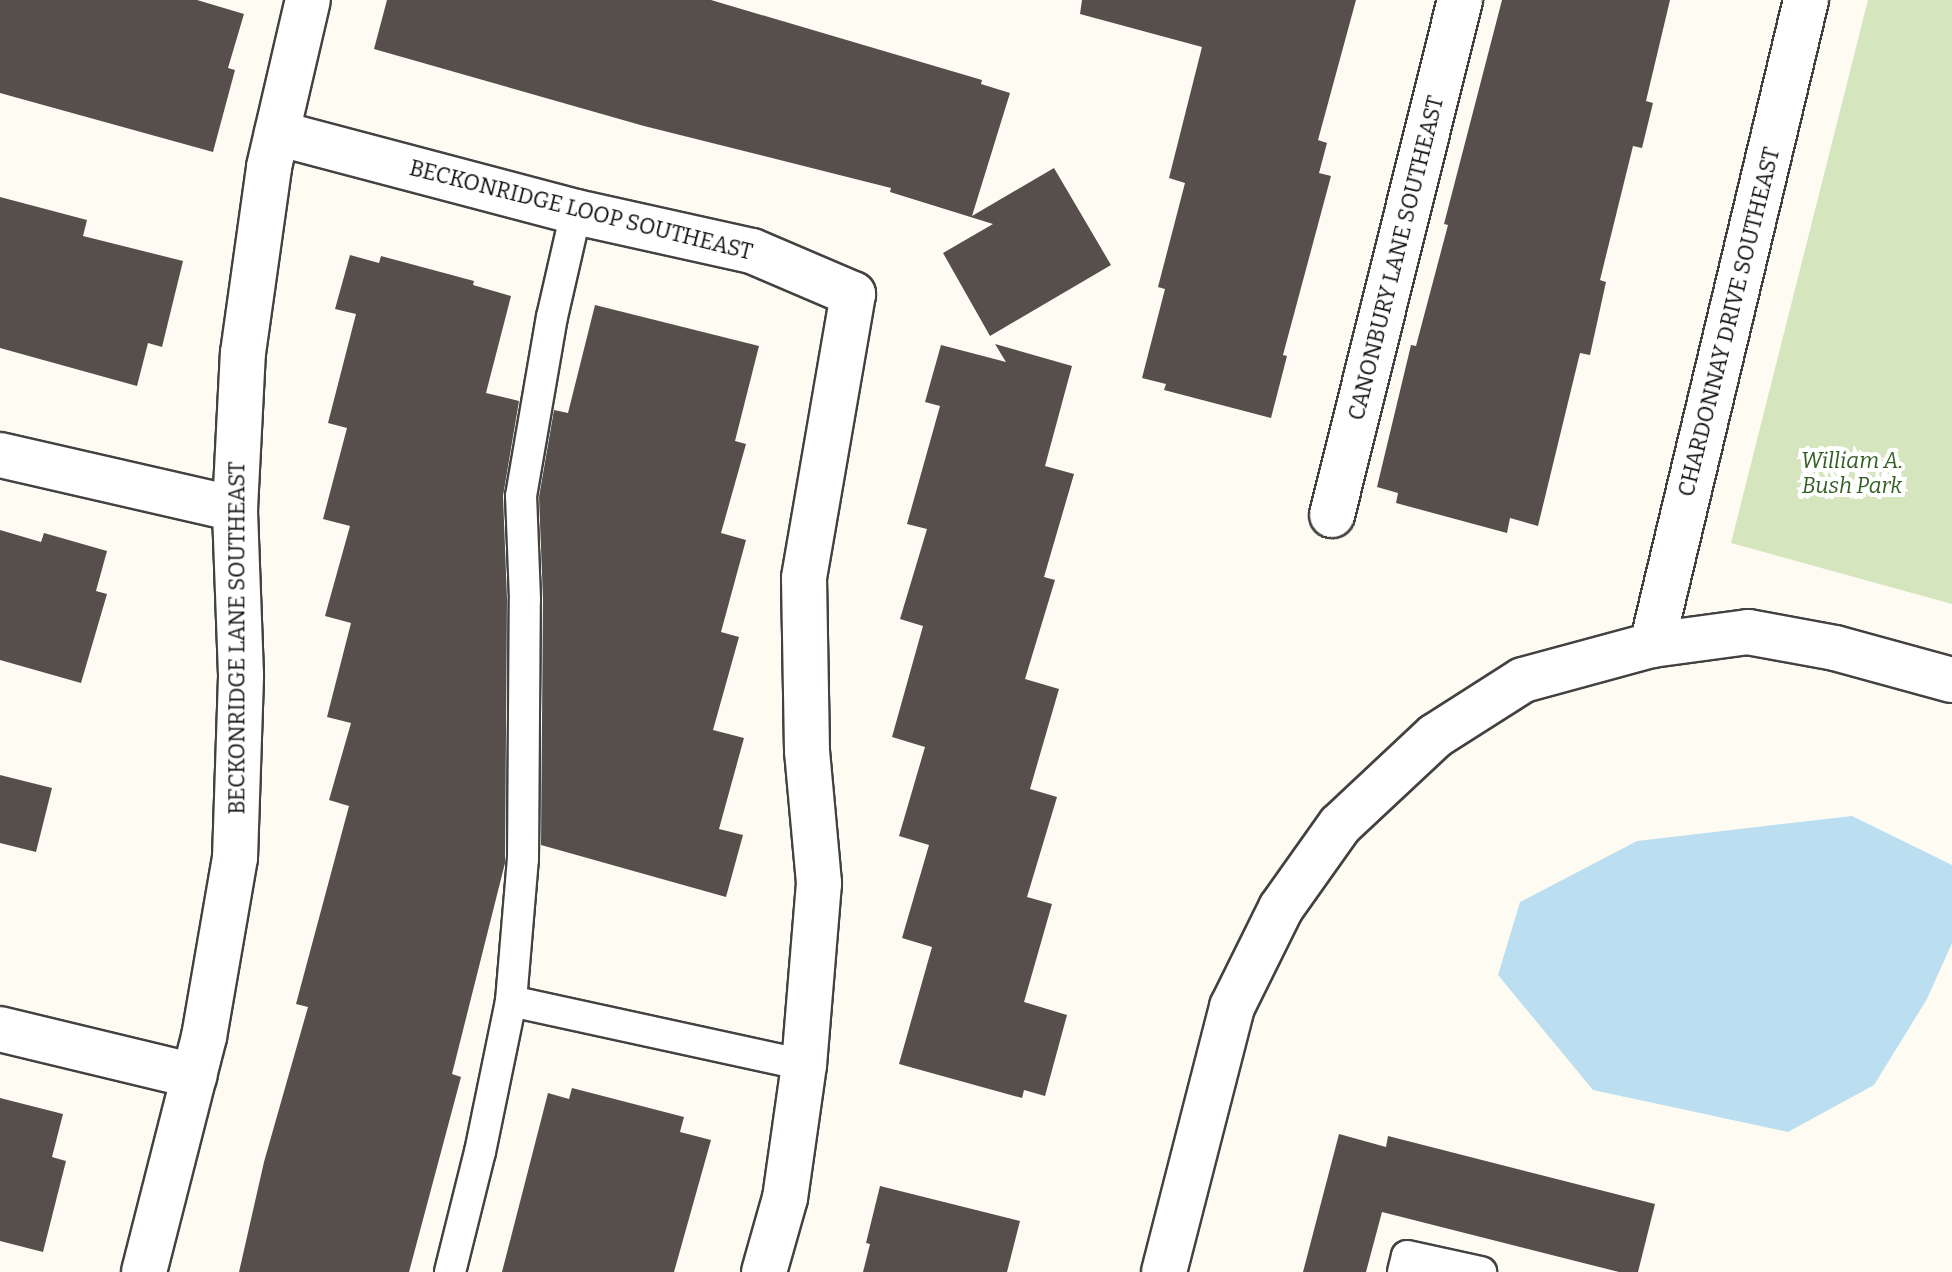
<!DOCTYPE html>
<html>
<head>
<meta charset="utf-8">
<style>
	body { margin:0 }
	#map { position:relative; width:1952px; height:1272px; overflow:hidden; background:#fefbf2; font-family:Bitter,serif }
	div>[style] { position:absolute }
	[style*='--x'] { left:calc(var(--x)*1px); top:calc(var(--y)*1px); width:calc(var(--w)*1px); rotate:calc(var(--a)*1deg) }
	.green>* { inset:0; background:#d5e5be }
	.water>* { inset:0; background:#bbdff0 }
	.building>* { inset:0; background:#564f4c }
	.roads { filter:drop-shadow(2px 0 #424242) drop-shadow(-2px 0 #424242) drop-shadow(0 2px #424242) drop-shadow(0 -2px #424242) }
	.service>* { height:30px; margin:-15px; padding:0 15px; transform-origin:15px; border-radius:15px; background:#fff }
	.minor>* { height:44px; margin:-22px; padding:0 22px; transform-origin:22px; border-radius:22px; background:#fff }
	span { translate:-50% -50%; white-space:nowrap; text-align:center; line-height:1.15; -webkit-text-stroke:8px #fff; paint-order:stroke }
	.street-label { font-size:22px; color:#0f0f0f }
	.park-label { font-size:22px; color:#356025; font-style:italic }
</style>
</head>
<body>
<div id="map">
	<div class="green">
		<i style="clip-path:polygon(1868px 0,1952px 0,1952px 604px,1731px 543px)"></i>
	</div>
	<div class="water">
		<i style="clip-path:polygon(1852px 816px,1952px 865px,1952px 943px,1927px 999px,1874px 1085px,1788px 1132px,1593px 1090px,1498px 975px,1520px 902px,1637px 841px)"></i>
	</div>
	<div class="building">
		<i style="clip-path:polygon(0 0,197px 0,244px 14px,228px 68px,235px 70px,213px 152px,0 93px)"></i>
		<i style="clip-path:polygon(387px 0,711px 0,982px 80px,981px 84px,1010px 93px,972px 216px,1054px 168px,1111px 265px,990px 336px,943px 253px,993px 224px,890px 192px,891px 188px,644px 126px,374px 49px)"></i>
		<i style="clip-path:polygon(1082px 0,1356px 0,1318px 140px,1327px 143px,1319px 173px,1331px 176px,1283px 355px,1287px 356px,1271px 418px,1164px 390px,1166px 384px,1142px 378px,1165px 289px,1158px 287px,1185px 183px,1169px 178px,1202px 47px,1080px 14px)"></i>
		<i style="clip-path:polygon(1502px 0,1670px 0,1646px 101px,1653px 103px,1642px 148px,1633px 146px,1600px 280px,1606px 282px,1590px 355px,1580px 353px,1538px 526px,1510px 518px,1507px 533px,1396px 503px,1398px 493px,1377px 487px,1411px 345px,1416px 346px,1448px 225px,1444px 224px)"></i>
		<i style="clip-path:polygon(0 197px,87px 220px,83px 236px,183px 261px,162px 347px,148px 343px,137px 386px,0 348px)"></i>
		<i style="clip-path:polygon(350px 255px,379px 263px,381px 256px,474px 281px,473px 285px,511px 296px,486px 393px,519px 401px,503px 496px,507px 599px,505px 863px,452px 1074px,461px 1077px,409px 1272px,239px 1272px,264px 1162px,308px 1007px,296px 1004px,349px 806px,329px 800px,351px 723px,327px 717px,351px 623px,325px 616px,350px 526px,323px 519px,347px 428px,328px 423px,356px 314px,335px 309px)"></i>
		<i style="clip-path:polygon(595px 305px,759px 346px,735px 441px,746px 444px,721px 533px,746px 540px,721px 632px,739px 637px,713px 730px,744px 738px,719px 829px,743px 835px,726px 897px,541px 845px,543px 599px,539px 497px,554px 410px,568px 413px)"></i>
		<i style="clip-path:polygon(995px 344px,1072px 366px,1045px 466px,1074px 474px,1044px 577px,1055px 580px,1025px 679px,1059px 689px,1030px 789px,1057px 797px,1027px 897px,1052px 904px,1024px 1002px,1067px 1015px,1045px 1096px,1024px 1090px,1022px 1098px,899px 1064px,932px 947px,902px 938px,929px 845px,899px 836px,925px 747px,892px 737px,923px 626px,900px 619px,927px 529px,907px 524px,940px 406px,925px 402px,941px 345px,1006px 362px)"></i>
		<i style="clip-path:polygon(0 530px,41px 542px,44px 533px,107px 551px,96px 591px,107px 594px,81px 683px,0 660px)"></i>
		<i style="clip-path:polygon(0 775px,52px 788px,36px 852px,0 843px)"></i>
		<i style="clip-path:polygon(572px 1088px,684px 1117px,680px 1132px,711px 1140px,674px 1272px,502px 1272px,548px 1093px,569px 1099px)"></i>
		<i style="clip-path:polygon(0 1098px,63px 1114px,52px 1157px,66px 1161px,43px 1252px,0 1241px)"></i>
		<i style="clip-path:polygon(1339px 1134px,1386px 1147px,1388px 1136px,1655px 1204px,1638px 1272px,1619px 1272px,1382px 1212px,1366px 1272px,1303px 1272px)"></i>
		<i style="clip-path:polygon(880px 1186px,1020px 1221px,1007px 1272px,863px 1272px,870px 1244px,866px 1243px)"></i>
	</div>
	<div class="roads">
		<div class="service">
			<i style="--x:511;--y:1001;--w:300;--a:12.3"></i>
			<i style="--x:450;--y:1272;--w:124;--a:-76"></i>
			<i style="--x:480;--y:1152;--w:154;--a:-78.4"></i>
			<i style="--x:511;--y:1001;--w:143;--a:-85.2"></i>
			<i style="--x:523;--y:859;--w:260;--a:-89.6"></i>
			<i style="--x:525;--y:599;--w:103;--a:-92.2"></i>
			<i style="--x:521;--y:496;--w:182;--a:-80.2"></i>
			<i style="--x:552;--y:317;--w:108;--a:-77.1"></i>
			<i style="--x:1403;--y:1272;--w:16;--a:-76"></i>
			<i style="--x:1407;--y:1256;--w:76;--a:12.2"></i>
		</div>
		<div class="minor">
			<i style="--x:277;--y:133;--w:309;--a:14.8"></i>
			<i style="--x:576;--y:212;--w:180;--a:12.5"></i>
			<i style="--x:752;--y:251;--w:110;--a:23.1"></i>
			<i style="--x:853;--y:294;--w:288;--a:99.8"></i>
			<i style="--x:804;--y:578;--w:173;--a:89"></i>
			<i style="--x:807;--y:751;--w:133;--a:84.8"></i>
			<i style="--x:819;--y:883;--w:183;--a:94.7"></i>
			<i style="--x:804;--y:1065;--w:134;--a:98.1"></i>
			<i style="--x:785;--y:1198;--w:77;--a:105.8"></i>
			<i style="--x:0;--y:455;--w:241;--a:12.9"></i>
			<i style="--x:1332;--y:515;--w:531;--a:-76.04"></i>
			<i style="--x:1652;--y:645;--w:663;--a:-76.57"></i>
			<i style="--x:0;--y:1029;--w:200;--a:13.6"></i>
			<i style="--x:144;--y:1272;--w:243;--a:-75.7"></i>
			<i style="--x:204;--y:1037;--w:182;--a:-80.2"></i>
			<i style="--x:235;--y:858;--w:183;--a:-88.1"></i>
			<i style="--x:241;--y:675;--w:166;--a:-92.1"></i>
			<i style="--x:235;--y:509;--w:156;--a:-87.1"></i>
			<i style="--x:243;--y:353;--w:188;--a:-82"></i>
			<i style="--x:269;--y:167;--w:171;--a:-76.9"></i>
			<i style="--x:1164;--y:1272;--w:274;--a:-75.6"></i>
			<i style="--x:1232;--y:1007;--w:110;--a:-63.7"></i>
			<i style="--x:1281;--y:908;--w:102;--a:-54.6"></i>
			<i style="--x:1340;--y:825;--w:130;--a:-43.1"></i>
			<i style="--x:1435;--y:736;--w:104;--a:-32.5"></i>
			<i style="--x:1523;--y:680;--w:134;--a:-15.2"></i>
			<i style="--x:1652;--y:645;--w:97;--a:-7.7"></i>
			<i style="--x:1748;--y:632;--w:88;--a:10.4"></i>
			<i style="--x:1835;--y:648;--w:121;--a:15.3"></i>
		</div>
	</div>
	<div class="street-label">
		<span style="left:581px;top:210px;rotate:14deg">BECKONRIDGE LOOP SOUTHEAST</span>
		<span style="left:1396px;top:258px;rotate:-76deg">CANONBURY LANE SOUTHEAST</span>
		<span style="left:1729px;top:322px;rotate:-76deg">CHARDONNAY DRIVE SOUTHEAST</span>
		<span style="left:237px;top:638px;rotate:-90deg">BECKONRIDGE LANE SOUTHEAST</span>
	</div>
	<div class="park-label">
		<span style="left:1852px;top:473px">William A.<br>Bush Park</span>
	</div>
</div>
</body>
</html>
